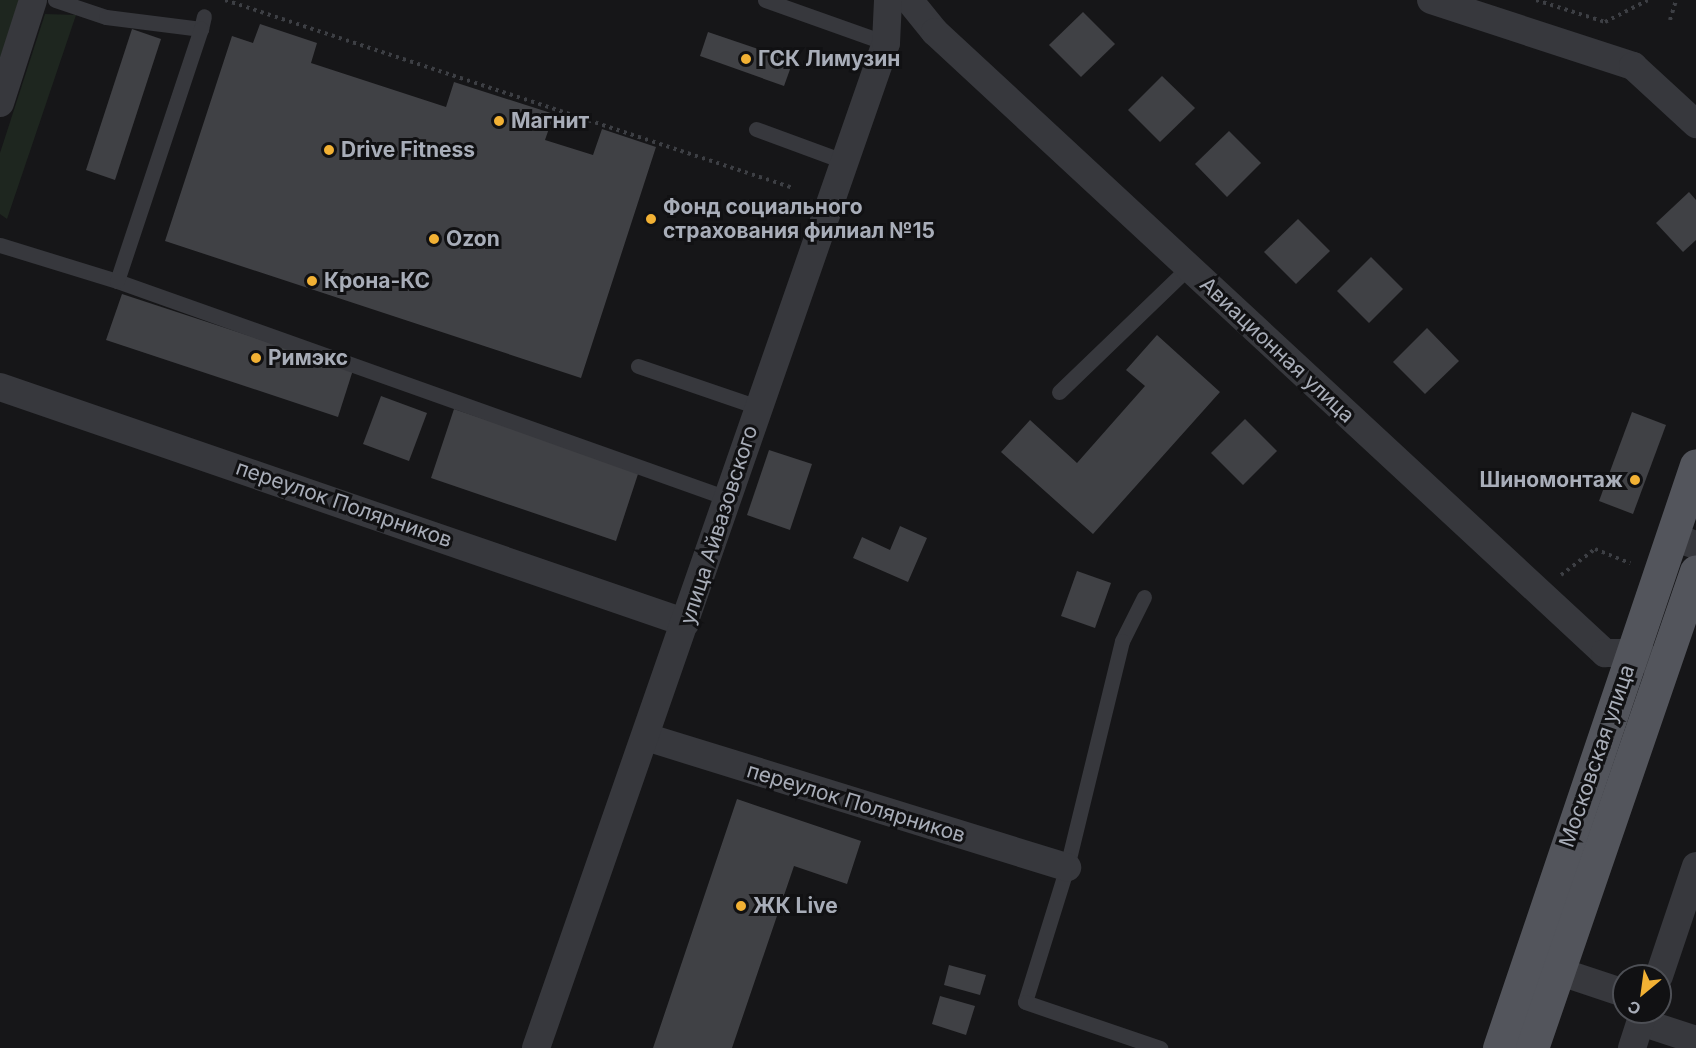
<!DOCTYPE html>
<html>
<head>
<meta charset="utf-8">
<style>
	body { margin:0 }
	#map { position:relative; width:1696px; height:1048px; overflow:hidden; background:#161618; font-family:Inter,sans-serif }
	div>[style] { position:absolute }
	[style*='--x'] { left:calc(var(--x)*1px); top:calc(var(--y)*1px); width:calc(var(--w)*1px); rotate:calc(var(--a)*1deg) }
	.green>* { inset:0; background:#1e261f }
	.building>* { inset:0; background:#404145 }
	.path>* { height:4px; margin-top:-2px; transform-origin:0; background:repeating-linear-gradient(90deg,#3d3f44 0 3px,transparent 0 7.5px) }
	.service>* { height:15px; margin:-7.5px; padding:0 7.5px; transform-origin:7.5px; border-radius:7.5px; background:#37383d }
	.minor>* { height:28px; margin:-14px; padding:0 14px; transform-origin:14px; border-radius:14px; background:#37383d }
	.primary>* { height:33px; margin:-16.5px; padding:0 16.5px; transform-origin:16.5px; border-radius:16.5px; background:#53555c }
	.dots>* { width:16px; height:16px; translate:-50% -50%; box-sizing:border-box; border:3px solid #111113; border-radius:50% }
	span { translate:-50% -50%; white-space:nowrap; text-align:center; line-height:1.15; -webkit-text-stroke:6px #111113; paint-order:stroke }
	.poi-label { font-size:21px; color:#a8adb8; font-weight:700 }
	.left { translate:0 -50%; text-align:left }
	.right { translate:-100% -50%; text-align:right }
	.street-label { font-size:21px; color:#a8adb8 }
	.north { position:absolute; left:1612px; top:964px; width:60px; height:60px; box-sizing:border-box; background:#111113; border:2px solid #4d4f55; border-radius:50%; rotate:209deg; font-size:16px; font-weight:700; line-height:24px; text-align:center; color:#a8adb8 }
	.north::after { content:''; display:block; margin:auto; width:21px; height:27px; background:#f2b134; clip-path:polygon(50% 0,100% 100%,50% 72%,0 100%) }
</style>
</head>
<body>
<div id="map">
	<div class="green">
		<i style="clip-path:polygon(0 0,19px 0,0 59px)"></i>
		<i style="clip-path:polygon(45px 14px,76px 15px,7px 219px,0 214px,0 153px)"></i>
	</div>
	<div class="building">
		<i style="clip-path:polygon(1083px 12px,1115px 44px,1081px 77px,1049px 45px)"></i>
		<i style="clip-path:polygon(260px 24px,317px 43px,311px 63px,446px 107px,454px 82px,554px 114px,545px 140px,593px 155px,602px 129px,656px 147px,581px 378px,165px 241px,232px 36px,253px 43px)"></i>
		<i style="clip-path:polygon(132px 29px,161px 39px,115px 180px,86px 170px)"></i>
		<i style="clip-path:polygon(708px 32px,793px 61px,784px 86px,700px 56px)"></i>
		<i style="clip-path:polygon(1162px 76px,1195px 108px,1160px 142px,1128px 110px)"></i>
		<i style="clip-path:polygon(1229px 131px,1261px 163px,1227px 197px,1195px 164px)"></i>
		<i style="clip-path:polygon(1689px 192px,1696px 200px,1696px 240px,1683px 252px,1656px 223px)"></i>
		<i style="clip-path:polygon(1298px 219px,1330px 251px,1296px 284px,1264px 252px)"></i>
		<i style="clip-path:polygon(1371px 257px,1403px 289px,1369px 323px,1337px 291px)"></i>
		<i style="clip-path:polygon(122px 294px,353px 370px,338px 417px,106px 340px)"></i>
		<i style="clip-path:polygon(1427px 328px,1459px 361px,1425px 394px,1393px 362px)"></i>
		<i style="clip-path:polygon(1157px 335px,1220px 392px,1093px 534px,1001px 452px,1030px 420px,1077px 463px,1145px 386px,1126px 370px)"></i>
		<i style="clip-path:polygon(381px 396px,427px 413px,409px 461px,363px 444px)"></i>
		<i style="clip-path:polygon(454px 409px,639px 471px,616px 541px,431px 478px)"></i>
		<i style="clip-path:polygon(1632px 412px,1666px 425px,1633px 514px,1599px 501px)"></i>
		<i style="clip-path:polygon(1245px 419px,1277px 451px,1243px 485px,1211px 453px)"></i>
		<i style="clip-path:polygon(769px 450px,812px 464px,790px 530px,747px 515px)"></i>
		<i style="clip-path:polygon(900px 526px,927px 538px,908px 582px,853px 558px,862px 537px,890px 550px)"></i>
		<i style="clip-path:polygon(1077px 571px,1111px 583px,1095px 628px,1061px 616px)"></i>
		<i style="clip-path:polygon(737px 799px,861px 841px,847px 884px,794px 866px,732px 1048px,653px 1048px)"></i>
		<i style="clip-path:polygon(949px 965px,986px 975px,980px 995px,944px 985px)"></i>
		<i style="clip-path:polygon(940px 996px,975px 1006px,966px 1035px,932px 1024px)"></i>
	</div>
	<div class="path">
		<i style="--x:225;--y:0;--w:598;--a:18.31"></i>
		<i style="--x:1536;--y:0;--w:72;--a:17.7"></i>
		<i style="--x:1605;--y:22;--w:48;--a:-27.1"></i>
		<i style="--x:1670;--y:20;--w:21;--a:-73"></i>
		<i style="--x:1561;--y:575;--w:43;--a:-37.4"></i>
		<i style="--x:1595;--y:549;--w:38;--a:22"></i>
	</div>
	<div class="service">
		<i style="--x:55;--y:0;--w:54;--a:18.4"></i>
		<i style="--x:106;--y:17;--w:96;--a:7.2"></i>
		<i style="--x:201;--y:29;--w:13;--a:-77"></i>
		<i style="--x:765;--y:0;--w:128;--a:19.6"></i>
		<i style="--x:756;--y:129;--w:93;--a:20.2"></i>
		<i style="--x:0;--y:245;--w:122;--a:17.1"></i>
		<i style="--x:117;--y:281;--w:647;--a:19.58"></i>
		<i style="--x:117;--y:281;--w:266;--a:-71.6"></i>
		<i style="--x:638;--y:366;--w:127;--a:18.9"></i>
		<i style="--x:1059;--y:392;--w:179;--a:-43.9"></i>
		<i style="--x:1144;--y:597;--w:49;--a:116.6"></i>
		<i style="--x:1122;--y:641;--w:233;--a:103.7"></i>
		<i style="--x:1067;--y:867;--w:141;--a:107.3"></i>
		<i style="--x:1025;--y:1002;--w:143;--a:18.8"></i>
	</div>
	<div class="minor">
		<i style="--x:909;--y:0;--w:41;--a:50.9"></i>
		<i style="--x:935;--y:32;--w:914;--a:42.83"></i>
		<i style="--x:1605;--y:653;--w:27;--a:0"></i>
		<i style="--x:1632;--y:653;--w:33;--a:21"></i>
		<i style="--x:1431;--y:0;--w:213;--a:18.1"></i>
		<i style="--x:1633;--y:66;--w:86;--a:42.6"></i>
		<i style="--x:0;--y:103;--w:108;--a:-72.2"></i>
		<i style="--x:0;--y:387;--w:725;--a:18.98"></i>
		<i style="--x:1671;--y:536;--w:27;--a:20"></i>
		<i style="--x:646;--y:737;--w:441;--a:17.2"></i>
		<i style="--x:1558;--y:971;--w:70;--a:18.4"></i>
		<i style="--x:1659;--y:976;--w:116;--a:-71.4"></i>
		<i style="--x:1641;--y:1022;--w:58;--a:18.1"></i>
		<i style="--x:536;--y:1048;--w:1064;--a:-70.8"></i>
		<i style="--x:886;--y:43;--w:43;--a:-87.3"></i>
		<i style="--x:1632;--y:1048;--w:38;--a:-72"></i>
	</div>
	<div class="primary">
		<i style="--x:1499;--y:1048;--w:615;--a:-71.33"></i>
		<i style="--x:1532;--y:1048;--w:504;--a:-71.03"></i>
	</div>
	<div class="dots">
		<i style="left:746px;top:59px;background:#f2b134"></i>
		<i style="left:499px;top:121px;background:#f2b134"></i>
		<i style="left:329px;top:150px;background:#f2b134"></i>
		<i style="left:651px;top:219px;background:#f2b134"></i>
		<i style="left:434px;top:239px;background:#f2b134"></i>
		<i style="left:312px;top:281px;background:#f2b134"></i>
		<i style="left:256px;top:358px;background:#f2b134"></i>
		<i style="left:1635px;top:480px;background:#f2b134"></i>
		<i style="left:741px;top:906px;background:#f2b134"></i>
	</div>
	<div class="poi-label">
		<span class="left" style="left:758px;top:59px">ГСК Лимузин</span>
		<span class="left" style="left:511px;top:121px">Магнит</span>
		<span class="left" style="left:341px;top:150px">Drive Fitness</span>
		<span class="left" style="left:663px;top:219px">Фонд социального<br>страхования филиал №15</span>
		<span class="left" style="left:446px;top:239px">Ozon</span>
		<span class="left" style="left:324px;top:281px">Крона-КС</span>
		<span class="left" style="left:268px;top:358px">Римэкс</span>
		<span class="right" style="left:1623px;top:480px">Шиномонтаж</span>
		<span class="left" style="left:753px;top:906px">ЖК Live</span>
	</div>
	<div class="street-label">
		<span style="left:1277px;top:350px;rotate:43deg">Авиационная улица</span>
		<span style="left:344px;top:504px;rotate:19deg">переулок Полярников</span>
		<span style="left:719px;top:525px;rotate:-72deg">улица Айвазовского</span>
		<span style="left:1597px;top:756px;rotate:-71deg">Московская улица</span>
		<span style="left:856px;top:803px;rotate:17deg">переулок Полярников</span>
	</div>
	<div class="north">С</div>
</div>
</body>
</html>
